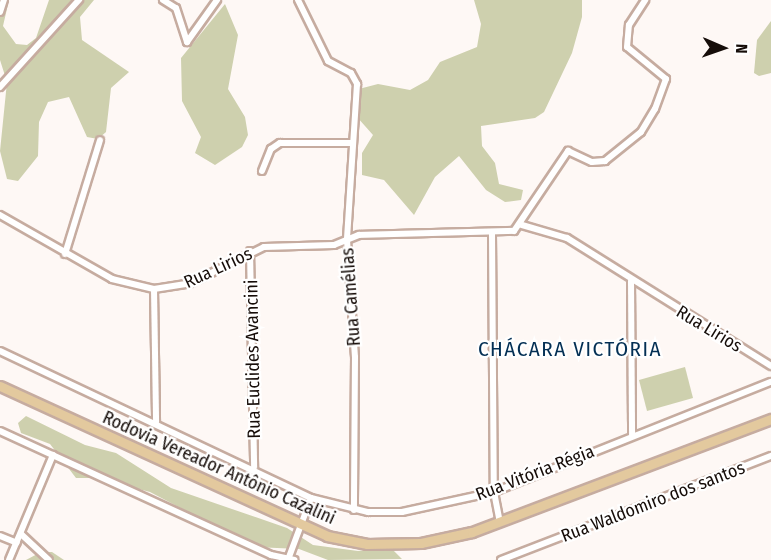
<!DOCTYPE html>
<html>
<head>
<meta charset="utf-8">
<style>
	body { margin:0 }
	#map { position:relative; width:771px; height:560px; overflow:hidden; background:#fef8f5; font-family:"Fira Sans Condensed",sans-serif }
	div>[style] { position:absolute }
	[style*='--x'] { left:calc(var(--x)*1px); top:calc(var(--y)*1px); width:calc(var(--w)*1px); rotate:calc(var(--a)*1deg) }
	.green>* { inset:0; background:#ced0ae }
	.roads { filter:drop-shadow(2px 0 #c6aca0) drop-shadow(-2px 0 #c6aca0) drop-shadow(0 2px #c6aca0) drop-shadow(0 -2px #c6aca0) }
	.street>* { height:6px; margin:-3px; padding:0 3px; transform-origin:3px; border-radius:3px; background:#fff }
	.primary>* { height:9px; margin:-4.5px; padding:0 4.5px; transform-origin:4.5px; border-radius:4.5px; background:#e3c99e }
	span { translate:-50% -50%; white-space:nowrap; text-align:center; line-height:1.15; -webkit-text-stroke:4.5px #fff; paint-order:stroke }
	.street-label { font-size:18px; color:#160d09 }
	.quarter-label { font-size:21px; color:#032f54; letter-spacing:1.5px }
	.north { position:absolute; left:693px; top:18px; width:60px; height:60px; -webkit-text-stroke:4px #fff; paint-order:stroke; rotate:92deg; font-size:16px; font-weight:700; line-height:24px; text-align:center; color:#160d09 }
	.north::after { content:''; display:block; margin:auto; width:21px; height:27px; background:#160d09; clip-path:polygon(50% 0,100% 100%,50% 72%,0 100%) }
</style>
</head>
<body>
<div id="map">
	<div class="green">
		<i style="clip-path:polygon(0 0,9px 0,3px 26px,16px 44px,27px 45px,36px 38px,49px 0,94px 0,80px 17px,82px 40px,129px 72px,111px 88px,106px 132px,98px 139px,87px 137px,69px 97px,48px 102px,39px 122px,38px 156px,18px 181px,7px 179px,0 151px,7px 82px,0 60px)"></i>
		<i style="clip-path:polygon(474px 0,582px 0,582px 17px,572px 53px,544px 112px,535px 118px,481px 126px,482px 146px,495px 163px,499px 184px,523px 190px,521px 200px,505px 202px,486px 190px,459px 156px,435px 177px,414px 215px,384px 180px,362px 175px,362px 153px,373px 135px,357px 117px,355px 90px,378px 84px,410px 90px,428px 80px,440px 62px,477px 47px,481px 24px)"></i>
		<i style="clip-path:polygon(225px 4px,238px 35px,228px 89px,245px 117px,248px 135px,242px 147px,215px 165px,195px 153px,201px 137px,182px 101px,181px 58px)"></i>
		<i style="clip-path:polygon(771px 21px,771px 73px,759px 76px,754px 73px,757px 40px)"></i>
		<i style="clip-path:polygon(685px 367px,693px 398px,647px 411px,639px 380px)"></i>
		<i style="clip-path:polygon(26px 416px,85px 445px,116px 453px,171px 488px,287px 528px,313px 545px,358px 551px,390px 547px,402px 559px,328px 560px,299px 549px,255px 547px,150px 492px,97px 478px,76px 478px,50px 444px,21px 433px,18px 423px)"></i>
		<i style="clip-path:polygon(41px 552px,52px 552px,64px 560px,26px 560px)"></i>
	</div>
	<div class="roads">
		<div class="street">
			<i style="--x:163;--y:0;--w:15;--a:32"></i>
			<i style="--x:176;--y:8;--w:36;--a:72"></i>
			<i style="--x:187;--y:42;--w:52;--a:-54.5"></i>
			<i style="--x:298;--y:0;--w:68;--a:63.8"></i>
			<i style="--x:328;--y:61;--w:26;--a:28"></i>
			<i style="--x:351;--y:73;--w:13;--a:61"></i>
			<i style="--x:357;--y:84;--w:156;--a:93.7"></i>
			<i style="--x:347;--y:240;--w:117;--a:86.1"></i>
			<i style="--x:355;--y:357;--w:153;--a:90.4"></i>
			<i style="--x:0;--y:12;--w:13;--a:-72"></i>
			<i style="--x:0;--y:87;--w:118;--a:-47.8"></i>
			<i style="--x:262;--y:171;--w:24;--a:-68"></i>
			<i style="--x:271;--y:149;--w:11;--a:-34"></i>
			<i style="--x:280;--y:143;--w:71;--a:0"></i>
			<i style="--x:0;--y:215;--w:129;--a:29.7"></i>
			<i style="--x:112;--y:279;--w:43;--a:13.4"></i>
			<i style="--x:154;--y:289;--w:37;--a:-9"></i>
			<i style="--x:191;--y:283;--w:81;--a:-26.3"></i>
			<i style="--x:264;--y:247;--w:70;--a:-1.6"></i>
			<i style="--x:334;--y:245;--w:27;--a:-22"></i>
			<i style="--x:359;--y:235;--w:155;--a:-1.5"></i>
			<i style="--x:514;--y:231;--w:97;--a:-56"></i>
			<i style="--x:568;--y:151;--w:26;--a:25"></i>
			<i style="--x:592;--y:162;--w:13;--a:-4"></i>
			<i style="--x:605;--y:161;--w:46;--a:-38.9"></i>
			<i style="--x:641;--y:132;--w:27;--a:-59"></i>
			<i style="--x:655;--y:109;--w:32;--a:-70"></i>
			<i style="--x:666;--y:79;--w:50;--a:-140.6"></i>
			<i style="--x:627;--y:47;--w:22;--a:-85"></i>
			<i style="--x:629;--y:25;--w:30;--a:-57"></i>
			<i style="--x:522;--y:225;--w:47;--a:16.1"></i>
			<i style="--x:567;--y:238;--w:241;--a:32.1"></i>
			<i style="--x:492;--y:234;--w:258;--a:89.6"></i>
			<i style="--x:494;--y:492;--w:31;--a:79"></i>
			<i style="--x:250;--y:251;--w:216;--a:88.9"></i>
			<i style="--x:65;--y:254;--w:119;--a:-72.9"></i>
			<i style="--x:631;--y:281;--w:154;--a:89.6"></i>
			<i style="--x:154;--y:289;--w:133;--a:89.1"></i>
			<i style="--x:0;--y:351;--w:344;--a:25.3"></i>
			<i style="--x:311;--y:498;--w:59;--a:13.8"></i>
			<i style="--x:368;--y:512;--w:34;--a:0"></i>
			<i style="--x:402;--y:512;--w:94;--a:-12.3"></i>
			<i style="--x:494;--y:492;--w:298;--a:-21.7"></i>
			<i style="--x:0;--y:431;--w:298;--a:24.6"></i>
			<i style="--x:271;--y:555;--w:24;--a:12"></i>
			<i style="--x:21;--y:534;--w:38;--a:43"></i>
			<i style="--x:0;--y:536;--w:18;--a:22"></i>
			<i style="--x:289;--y:557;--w:63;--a:-69.6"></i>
			<i style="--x:9;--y:560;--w:114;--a:-67.3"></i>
			<i style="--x:501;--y:560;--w:289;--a:-21.1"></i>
		</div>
		<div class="primary">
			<i style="--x:0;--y:386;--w:360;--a:24.6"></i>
			<i style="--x:327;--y:536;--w:41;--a:11.3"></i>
			<i style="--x:367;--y:544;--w:54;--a:-1.1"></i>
			<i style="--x:421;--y:543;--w:52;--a:-12.2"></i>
			<i style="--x:472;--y:532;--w:320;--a:-20.7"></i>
		</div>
	</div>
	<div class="street-label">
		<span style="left:218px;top:268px;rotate:-25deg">Rua Lirios</span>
		<span style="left:351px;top:297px;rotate:-94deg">Rua Camélias</span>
		<span style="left:709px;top:329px;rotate:31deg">Rua Lirios</span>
		<span style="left:253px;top:359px;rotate:-91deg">Rua Euclides Avancini</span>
		<span style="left:219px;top:468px;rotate:24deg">Rodovia Vereador Antônio Cazalini</span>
		<span style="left:535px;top:473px;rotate:-21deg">Rua Vitória Régia</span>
		<span style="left:653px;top:502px;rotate:-21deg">Rua Waldomiro dos santos</span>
	</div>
	<div class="quarter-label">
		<span style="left:570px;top:349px">CHÁCARA VICTÓRIA</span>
	</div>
	<div class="north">N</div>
</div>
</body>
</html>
